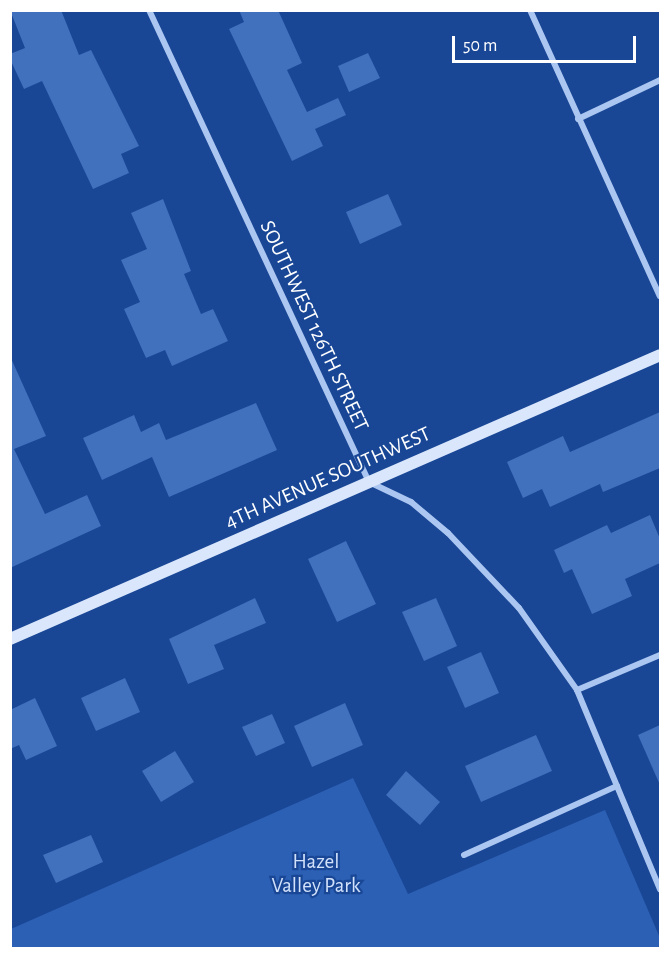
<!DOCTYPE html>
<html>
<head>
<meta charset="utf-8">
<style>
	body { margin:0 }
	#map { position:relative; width:671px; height:959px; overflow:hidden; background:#194796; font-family:"Alegreya Sans",sans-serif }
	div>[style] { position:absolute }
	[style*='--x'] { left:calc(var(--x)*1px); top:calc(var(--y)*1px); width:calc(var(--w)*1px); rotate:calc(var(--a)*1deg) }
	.green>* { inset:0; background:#2c60b4 }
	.building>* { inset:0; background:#4170bd }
	.street>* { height:6px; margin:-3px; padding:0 3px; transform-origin:3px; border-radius:3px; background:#abc6f1 }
	.secondary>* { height:12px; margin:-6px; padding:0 6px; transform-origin:6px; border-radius:6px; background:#d9e6fb }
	span { translate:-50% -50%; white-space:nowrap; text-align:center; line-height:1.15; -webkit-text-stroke:4.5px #194796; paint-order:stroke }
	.street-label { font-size:21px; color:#fff }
	.park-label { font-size:21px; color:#d2e2fb }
	.frame { position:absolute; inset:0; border:12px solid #fff; pointer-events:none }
	.scale { position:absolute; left:452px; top:36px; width:184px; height:27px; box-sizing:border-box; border:3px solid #fff; border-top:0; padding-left:8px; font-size:18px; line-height:21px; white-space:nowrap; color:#fff; -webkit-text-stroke:4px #194796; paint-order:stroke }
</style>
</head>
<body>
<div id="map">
	<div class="green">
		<i style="clip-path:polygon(353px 778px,408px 894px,605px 810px,660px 938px,660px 948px,11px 948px,11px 929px)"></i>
	</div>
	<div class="building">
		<i style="clip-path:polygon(10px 10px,61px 10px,79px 55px,91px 50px,139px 146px,121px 154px,129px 173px,93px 189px,42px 81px,24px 89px,10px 59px,10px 54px,25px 48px)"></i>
		<i style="clip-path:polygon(239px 10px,278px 10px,302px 63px,287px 70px,307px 112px,338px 98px,346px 115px,315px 129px,323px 146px,292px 161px,229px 29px,244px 22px)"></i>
		<i style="clip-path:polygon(368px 53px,380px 78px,349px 92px,338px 66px)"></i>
		<i style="clip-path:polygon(388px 194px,402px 225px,360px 244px,346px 212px)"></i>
		<i style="clip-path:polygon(163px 199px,191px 271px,184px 274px,201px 314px,213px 309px,228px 341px,172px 366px,165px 350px,146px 358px,124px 309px,140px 302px,121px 260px,147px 249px,131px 213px)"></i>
		<i style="clip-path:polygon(10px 356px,46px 436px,14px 449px,45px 514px,87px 495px,101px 526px,10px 568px)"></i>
		<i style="clip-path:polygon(256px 403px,277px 450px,169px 497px,152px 457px,102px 480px,83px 438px,134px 415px,141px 432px,159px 423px,166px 440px)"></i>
		<i style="clip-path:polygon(660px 412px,660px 468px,603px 492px,600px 484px,550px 507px,542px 489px,523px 498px,507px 462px,563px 436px,570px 452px)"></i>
		<i style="clip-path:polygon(650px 515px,660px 539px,660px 563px,625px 579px,632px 596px,592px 614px,572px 569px,564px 573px,554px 550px,607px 525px,611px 533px)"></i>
		<i style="clip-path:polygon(346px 541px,376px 604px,337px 622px,308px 559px)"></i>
		<i style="clip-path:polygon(255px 598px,266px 623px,214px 645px,224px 669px,188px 684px,169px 639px)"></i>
		<i style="clip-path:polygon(436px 598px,457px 646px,424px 661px,402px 612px)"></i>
		<i style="clip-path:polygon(481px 652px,499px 693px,465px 708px,447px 667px)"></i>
		<i style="clip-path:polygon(125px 678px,140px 712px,96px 731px,81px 698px)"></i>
		<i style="clip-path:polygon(35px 698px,57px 746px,26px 760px,19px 745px,10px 749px,10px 710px)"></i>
		<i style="clip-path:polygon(345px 703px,363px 745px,312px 767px,294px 726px)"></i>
		<i style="clip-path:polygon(272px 714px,285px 743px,256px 756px,242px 727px)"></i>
		<i style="clip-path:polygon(660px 725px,660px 785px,638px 735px)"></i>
		<i style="clip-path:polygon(536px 735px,552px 771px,481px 802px,465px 766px)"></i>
		<i style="clip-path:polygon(175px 751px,194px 782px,161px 802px,142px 771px)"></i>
		<i style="clip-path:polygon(406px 771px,440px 802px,420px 825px,386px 795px)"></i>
		<i style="clip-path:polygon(91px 835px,103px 862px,56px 883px,43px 855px)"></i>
	</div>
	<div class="street">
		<i style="--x:149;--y:10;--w:521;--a:65.01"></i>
		<i style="--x:369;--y:482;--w:47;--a:25.5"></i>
		<i style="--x:411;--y:502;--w:48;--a:40"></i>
		<i style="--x:448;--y:533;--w:103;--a:46.6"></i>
		<i style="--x:519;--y:608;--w:100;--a:54.7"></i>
		<i style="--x:577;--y:690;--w:216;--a:67.4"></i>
		<i style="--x:530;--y:10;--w:314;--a:65.6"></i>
		<i style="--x:578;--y:119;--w:91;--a:-25.4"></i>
		<i style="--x:577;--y:690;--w:90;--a:-22.9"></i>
		<i style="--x:464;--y:855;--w:168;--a:-24.3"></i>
	</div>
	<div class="secondary">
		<i style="--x:10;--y:639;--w:709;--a:-23.6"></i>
	</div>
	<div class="street-label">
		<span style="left:314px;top:326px;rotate:65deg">SOUTHWEST 126TH STREET</span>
		<span style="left:328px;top:478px;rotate:-24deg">4TH AVENUE SOUTHWEST</span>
	</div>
	<div class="park-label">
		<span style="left:316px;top:874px">Hazel<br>Valley Park</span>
	</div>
	<div class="frame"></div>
	<div class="scale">50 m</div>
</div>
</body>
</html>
